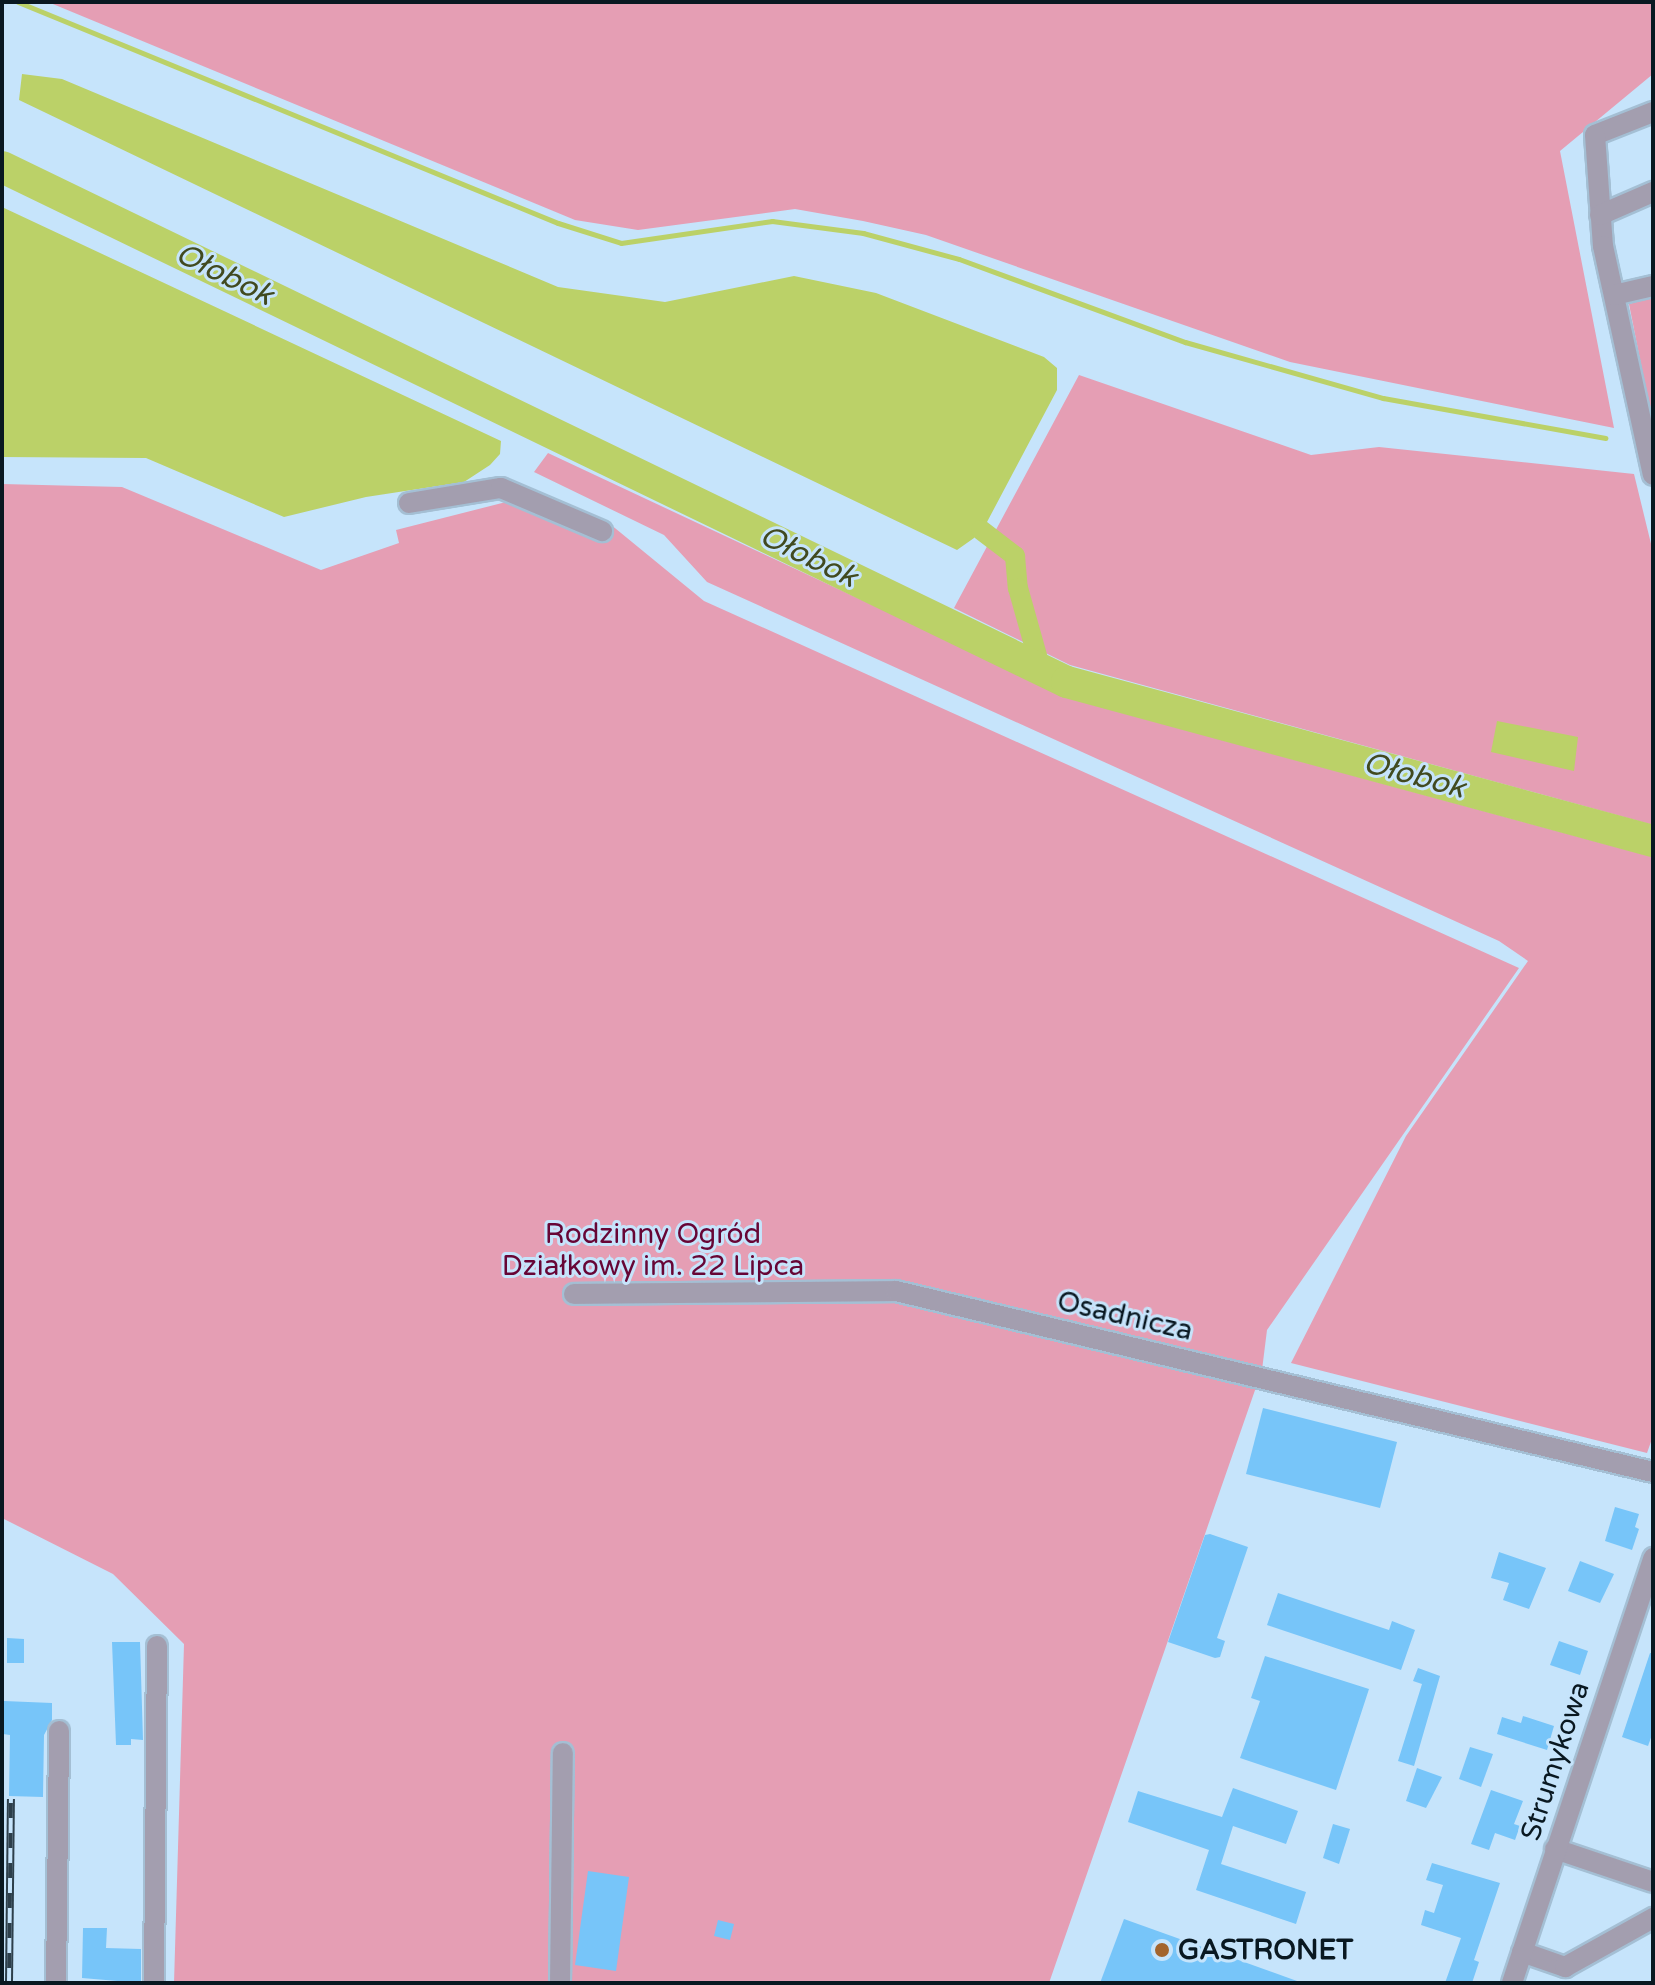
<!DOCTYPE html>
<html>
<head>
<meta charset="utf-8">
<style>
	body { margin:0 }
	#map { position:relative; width:1655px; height:1985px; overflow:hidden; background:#c6e4fb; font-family:"Varela Round",sans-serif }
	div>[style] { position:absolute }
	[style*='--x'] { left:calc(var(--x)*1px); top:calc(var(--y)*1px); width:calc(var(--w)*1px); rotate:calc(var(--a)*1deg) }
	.green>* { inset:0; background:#e59eb4 }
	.water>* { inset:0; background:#bbd168 }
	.stream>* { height:5px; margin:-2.5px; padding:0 2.5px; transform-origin:2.5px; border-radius:2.5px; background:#bbd168 }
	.canal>* { height:20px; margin:-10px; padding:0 10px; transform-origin:10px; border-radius:10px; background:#bbd168 }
	.river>* { height:32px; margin:-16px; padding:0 16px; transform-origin:16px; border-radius:16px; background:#bbd168 }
	.building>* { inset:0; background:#77c5f9 }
	.roads { filter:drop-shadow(2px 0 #a4bfd4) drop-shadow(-2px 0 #a4bfd4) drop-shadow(0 2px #a4bfd4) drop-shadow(0 -2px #a4bfd4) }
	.minor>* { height:20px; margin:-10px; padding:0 10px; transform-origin:10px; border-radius:10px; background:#a39eaf }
	.rail>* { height:8px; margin-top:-4px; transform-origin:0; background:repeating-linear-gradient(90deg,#c6e4fb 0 15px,#2d3f4b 0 30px); box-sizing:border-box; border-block:2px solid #2d3f4b }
	.dots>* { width:22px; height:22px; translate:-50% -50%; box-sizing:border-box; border:4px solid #c6e4fb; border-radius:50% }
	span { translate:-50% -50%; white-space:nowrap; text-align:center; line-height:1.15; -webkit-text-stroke:6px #c6e4fb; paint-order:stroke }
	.park-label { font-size:28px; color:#670535 }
	.street-label { font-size:28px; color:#091821 }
	.poi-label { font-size:28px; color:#091821; font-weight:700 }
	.left { translate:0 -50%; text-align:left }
	.water-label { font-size:30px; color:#414a1f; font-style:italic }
	.frame { position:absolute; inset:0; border:4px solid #091821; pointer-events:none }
</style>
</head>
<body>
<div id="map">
	<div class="green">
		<i style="clip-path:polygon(48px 2px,1653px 2px,1653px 74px,1560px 151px,1614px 428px,1290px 362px,926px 235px,863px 221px,795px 209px,638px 230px,575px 220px)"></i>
		<i style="clip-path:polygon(1653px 297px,1653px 420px,1652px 420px,1629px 304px)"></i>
		<i style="clip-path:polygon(1079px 375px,1311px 455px,1379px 447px,1634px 474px,1653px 552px,1653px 825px,1070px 665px,954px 608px)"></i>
		<i style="clip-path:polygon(548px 453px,1075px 700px,1653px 857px,1653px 1436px,1647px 1453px,1291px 1363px,1406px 1136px,1528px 961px,1499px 941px,707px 582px,664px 535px,534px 472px)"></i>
		<i style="clip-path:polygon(515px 483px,610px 524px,704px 601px,1519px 968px,1267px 1330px,1262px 1370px,1049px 1983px,174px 1983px,184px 1644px,113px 1574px,2px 1518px,2px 484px,122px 487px,321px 570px,399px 543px,396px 530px,506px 502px)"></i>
	</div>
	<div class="water">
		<i style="clip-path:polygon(22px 74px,62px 79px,558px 287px,665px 302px,794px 276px,876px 293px,1044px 357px,1057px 368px,1057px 390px,987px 522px,974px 538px,957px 550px,19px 100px)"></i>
		<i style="clip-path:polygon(2px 207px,501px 441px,500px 454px,490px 465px,464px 482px,366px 497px,284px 517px,146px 458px,2px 457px)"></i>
		<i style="clip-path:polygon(1497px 721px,1578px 737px,1574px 771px,1491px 752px)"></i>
	</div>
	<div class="stream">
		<i style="--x:18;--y:2;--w:583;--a:22.26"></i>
		<i style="--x:558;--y:223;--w:66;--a:17.6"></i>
		<i style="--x:621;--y:243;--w:153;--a:-8.3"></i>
		<i style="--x:772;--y:221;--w:92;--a:7.5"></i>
		<i style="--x:863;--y:233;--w:99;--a:15.2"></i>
		<i style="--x:959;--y:259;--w:241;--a:20.2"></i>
		<i style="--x:1185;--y:342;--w:206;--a:15.8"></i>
		<i style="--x:1383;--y:398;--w:226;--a:10.2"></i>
	</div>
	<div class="canal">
		<i style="--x:981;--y:530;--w:43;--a:37.4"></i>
		<i style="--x:1015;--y:556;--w:32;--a:85"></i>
		<i style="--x:1018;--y:588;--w:85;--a:74.3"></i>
	</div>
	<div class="river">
		<i style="--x:2;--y:167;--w:1183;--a:25.81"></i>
		<i style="--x:1067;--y:682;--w:607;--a:15.18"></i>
	</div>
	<div class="building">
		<i style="clip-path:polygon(1263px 1408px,1397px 1442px,1380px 1508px,1246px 1474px)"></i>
		<i style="clip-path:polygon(1615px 1507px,1639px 1514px,1635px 1527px,1639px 1529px,1632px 1550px,1605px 1541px)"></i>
		<i style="clip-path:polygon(1210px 1534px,1248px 1547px,1217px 1638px,1225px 1641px,1220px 1657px,1215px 1658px,1168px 1642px,1205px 1535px)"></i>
		<i style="clip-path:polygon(1499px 1552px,1546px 1568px,1529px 1609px,1503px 1600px,1509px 1583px,1491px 1578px)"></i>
		<i style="clip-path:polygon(1580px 1561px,1614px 1574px,1600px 1603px,1568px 1591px)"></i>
		<i style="clip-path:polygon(1278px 1593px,1389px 1630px,1392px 1621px,1415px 1630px,1401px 1670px,1267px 1625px)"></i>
		<i style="clip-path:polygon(7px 1638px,24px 1639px,24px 1663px,7px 1663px)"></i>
		<i style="clip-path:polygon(1559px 1641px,1588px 1651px,1580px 1675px,1550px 1665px)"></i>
		<i style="clip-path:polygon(112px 1642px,140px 1642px,143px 1740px,131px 1739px,131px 1745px,116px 1745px)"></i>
		<i style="clip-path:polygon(1650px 1653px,1653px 1653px,1653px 1732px,1648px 1746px,1622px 1737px)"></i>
		<i style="clip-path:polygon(1265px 1656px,1369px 1689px,1336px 1790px,1240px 1758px,1260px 1701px,1251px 1698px)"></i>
		<i style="clip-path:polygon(1418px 1668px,1440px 1676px,1414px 1766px,1398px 1761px,1422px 1684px,1413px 1681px)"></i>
		<i style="clip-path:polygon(4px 1701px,52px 1703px,52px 1720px,44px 1735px,43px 1797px,9px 1796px,10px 1735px,3px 1734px)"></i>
		<i style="clip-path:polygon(1523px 1716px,1554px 1726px,1547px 1750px,1497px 1734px,1502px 1717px,1521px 1723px)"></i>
		<i style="clip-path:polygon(1470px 1747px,1493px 1754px,1481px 1787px,1459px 1779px)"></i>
		<i style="clip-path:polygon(1417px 1768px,1442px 1777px,1426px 1808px,1406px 1801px)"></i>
		<i style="clip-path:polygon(1233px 1788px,1298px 1811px,1286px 1844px,1233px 1826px,1221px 1864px,1306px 1892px,1296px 1924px,1196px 1890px,1209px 1850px,1128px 1822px,1138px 1791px,1222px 1817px)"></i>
		<i style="clip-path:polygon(1491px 1790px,1523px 1801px,1514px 1824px,1520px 1826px,1515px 1840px,1495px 1833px,1489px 1850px,1471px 1844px)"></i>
		<i style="clip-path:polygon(1333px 1824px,1350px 1829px,1339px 1864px,1323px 1858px)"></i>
		<i style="clip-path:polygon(1432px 1863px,1500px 1883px,1474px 1960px,1479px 1962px,1472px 1983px,1445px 1983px,1461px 1938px,1421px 1925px,1425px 1910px,1434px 1913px,1443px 1885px,1426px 1880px)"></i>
		<i style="clip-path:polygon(588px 1871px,629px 1877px,616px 1971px,575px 1965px)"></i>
		<i style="clip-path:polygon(1124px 1919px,1297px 1981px,1297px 1983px,1100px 1983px)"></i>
		<i style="clip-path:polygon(718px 1920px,734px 1924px,730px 1940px,714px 1936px)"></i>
		<i style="clip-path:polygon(83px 1928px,107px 1928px,106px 1948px,141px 1949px,141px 1983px,82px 1978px)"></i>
	</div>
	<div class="roads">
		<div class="minor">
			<i style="--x:1653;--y:112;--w:62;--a:158.4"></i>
			<i style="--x:1595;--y:135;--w:111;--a:85.9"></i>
			<i style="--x:1603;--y:246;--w:234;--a:77.7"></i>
			<i style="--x:1600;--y:215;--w:58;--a:-23.5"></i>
			<i style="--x:1614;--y:295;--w:40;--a:-13"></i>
			<i style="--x:409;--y:503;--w:93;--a:-9.3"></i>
			<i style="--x:501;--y:488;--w:110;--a:23.1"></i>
			<i style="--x:574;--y:1294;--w:322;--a:-0.5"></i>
			<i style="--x:896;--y:1291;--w:778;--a:13.45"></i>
			<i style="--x:1555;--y:1849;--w:103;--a:18.6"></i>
			<i style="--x:1522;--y:1952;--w:46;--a:19.2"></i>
			<i style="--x:1565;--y:1967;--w:101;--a:-29.1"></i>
			<i style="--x:56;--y:1983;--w:252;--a:-89.3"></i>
			<i style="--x:154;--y:1983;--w:337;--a:-89.5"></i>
			<i style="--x:560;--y:1983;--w:230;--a:-89.3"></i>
			<i style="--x:1512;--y:1983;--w:448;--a:-71.6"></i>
		</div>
	</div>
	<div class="rail">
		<i style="--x:9;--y:1983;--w:184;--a:-89.4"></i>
	</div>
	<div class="dots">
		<i style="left:1162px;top:1950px;background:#a3642c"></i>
	</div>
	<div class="park-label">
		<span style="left:653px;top:1250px">Rodzinny Ogród<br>Działkowy im. 22 Lipca</span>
	</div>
	<div class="street-label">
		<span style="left:1125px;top:1316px;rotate:13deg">Osadnicza</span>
		<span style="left:1555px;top:1761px;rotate:-72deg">Strumykowa</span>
	</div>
	<div class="poi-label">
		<span class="left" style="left:1178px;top:1950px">GASTRONET</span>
	</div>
	<div class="water-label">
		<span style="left:224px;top:275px;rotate:26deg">Ołobok</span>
		<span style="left:808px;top:557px;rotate:26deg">Ołobok</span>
		<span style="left:1414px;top:776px;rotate:15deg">Ołobok</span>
	</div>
	<div class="frame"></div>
</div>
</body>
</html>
